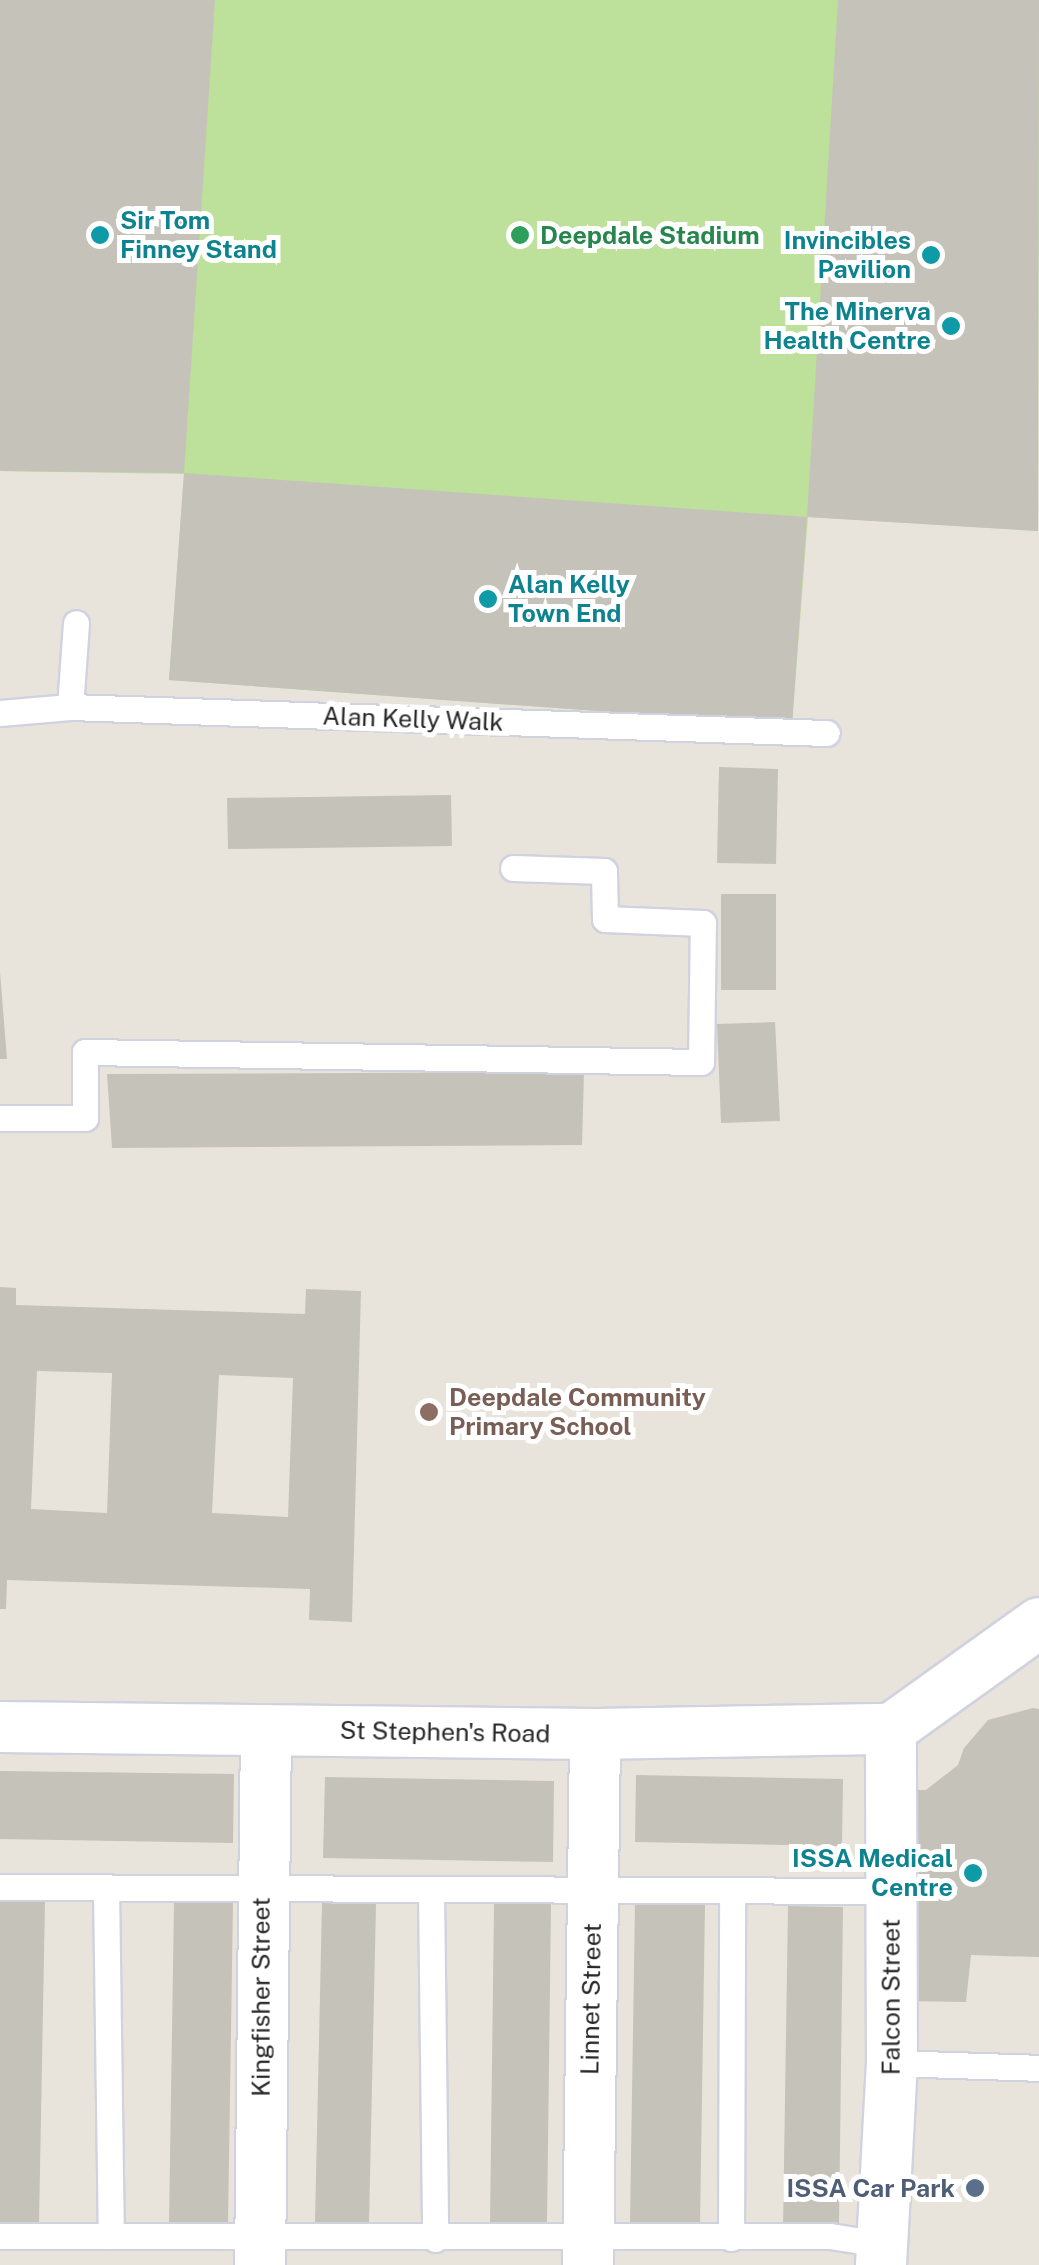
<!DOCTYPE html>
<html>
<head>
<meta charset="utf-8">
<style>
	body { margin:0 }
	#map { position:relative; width:1039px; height:2265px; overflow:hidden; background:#e9e4db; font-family:"Public Sans",sans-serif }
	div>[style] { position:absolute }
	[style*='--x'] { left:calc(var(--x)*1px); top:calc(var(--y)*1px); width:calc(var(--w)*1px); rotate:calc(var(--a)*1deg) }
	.pitch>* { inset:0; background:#bde09a }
	.building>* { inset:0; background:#c5c2ba }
	.roads { filter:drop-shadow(2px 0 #d1d2e0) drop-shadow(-2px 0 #d1d2e0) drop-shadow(0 2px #d1d2e0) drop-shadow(0 -2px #d1d2e0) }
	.lane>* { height:25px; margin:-12.5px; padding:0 12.5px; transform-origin:12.5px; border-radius:12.5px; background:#fff }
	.street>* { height:50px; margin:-25px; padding:0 25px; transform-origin:25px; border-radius:25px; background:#fff }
	.dots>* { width:28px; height:28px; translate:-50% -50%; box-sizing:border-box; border:5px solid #fff; border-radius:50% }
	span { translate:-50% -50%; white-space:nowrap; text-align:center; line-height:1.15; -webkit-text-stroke:10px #fff; paint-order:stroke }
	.culture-label { font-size:25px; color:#0d838f; font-weight:700 }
	.left { translate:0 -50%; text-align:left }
	.right { translate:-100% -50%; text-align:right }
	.leisure-label { font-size:25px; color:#27864d; font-weight:700 }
	.street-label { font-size:25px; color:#282828 }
	.education-label { font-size:25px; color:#785e54; font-weight:700 }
	.service-label { font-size:25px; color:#4e5e75; font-weight:700 }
</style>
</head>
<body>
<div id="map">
	<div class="pitch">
		<i style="clip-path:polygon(0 0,1039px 0,1038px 531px,808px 517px,792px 725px,169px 680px,184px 474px,0 471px)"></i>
	</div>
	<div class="building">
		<i style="clip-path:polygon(0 0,215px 0,184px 473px,807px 517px,838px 0,1039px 0,1038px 531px,807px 517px,792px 725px,169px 680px,184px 473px,0 471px)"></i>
		<i style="clip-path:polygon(719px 767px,778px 769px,776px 864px,717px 863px)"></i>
		<i style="clip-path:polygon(451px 795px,452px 846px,228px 849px,227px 798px)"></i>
		<i style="clip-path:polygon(721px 894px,776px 894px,776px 990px,721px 990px)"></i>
		<i style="clip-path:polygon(0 972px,7px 1059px,0 1059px)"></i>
		<i style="clip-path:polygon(775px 1022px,780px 1121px,721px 1123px,717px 1024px)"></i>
		<i style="clip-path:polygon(584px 1072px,582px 1145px,112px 1148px,107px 1074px)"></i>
		<i style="clip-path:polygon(evenodd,0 1287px,16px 1288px,16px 1305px,305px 1314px,306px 1289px,361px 1291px,352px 1622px,309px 1620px,310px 1589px,7px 1580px,6px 1609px,0 1609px,0 1287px,37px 1371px,112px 1373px,107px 1513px,31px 1509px,37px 1371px,0 1287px,219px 1375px,293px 1378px,288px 1517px,212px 1513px,219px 1375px)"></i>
		<i style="clip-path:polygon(1033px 1708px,1039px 1709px,1039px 1957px,971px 1955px,966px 2002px,908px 2001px,907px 1790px,926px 1790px,958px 1765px,964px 1748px,988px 1720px)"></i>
		<i style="clip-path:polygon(0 1771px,234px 1774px,233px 1843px,0 1839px)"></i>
		<i style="clip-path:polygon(636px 1775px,843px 1779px,842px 1846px,635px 1842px)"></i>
		<i style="clip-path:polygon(325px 1777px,554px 1781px,553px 1862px,323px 1858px)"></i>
		<i style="clip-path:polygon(0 1901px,45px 1902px,39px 2223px,0 2222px)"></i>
		<i style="clip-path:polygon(174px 1902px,233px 1903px,228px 2223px,169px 2222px)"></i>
		<i style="clip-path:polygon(322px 1903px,376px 1904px,369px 2223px,315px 2222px)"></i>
		<i style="clip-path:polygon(494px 1904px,551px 1904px,547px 2224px,490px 2224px)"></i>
		<i style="clip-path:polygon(635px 1904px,705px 1905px,700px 2224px,630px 2222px)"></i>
		<i style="clip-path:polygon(788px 1906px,843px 1907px,839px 2226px,783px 2226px)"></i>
	</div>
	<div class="roads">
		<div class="lane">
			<i style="--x:70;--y:707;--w:84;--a:-85.9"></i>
			<i style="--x:0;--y:713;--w:70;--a:-4.9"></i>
			<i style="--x:70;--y:707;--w:757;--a:1.97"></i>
			<i style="--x:0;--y:1118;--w:85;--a:0"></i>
			<i style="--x:85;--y:1118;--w:66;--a:-90"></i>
			<i style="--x:85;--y:1052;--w:616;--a:0.93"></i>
			<i style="--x:701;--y:1062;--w:139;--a:-89.2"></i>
			<i style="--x:703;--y:923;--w:98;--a:-177.7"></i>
			<i style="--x:605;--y:919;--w:48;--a:-91.2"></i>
			<i style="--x:604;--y:871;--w:91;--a:-178.1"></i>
			<i style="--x:0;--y:1887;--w:892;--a:0.26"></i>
			<i style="--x:106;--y:1888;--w:348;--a:89.2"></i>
			<i style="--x:431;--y:1891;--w:348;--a:89.3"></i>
			<i style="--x:892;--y:2063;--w:147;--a:1.9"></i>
			<i style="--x:0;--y:2236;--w:830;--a:0"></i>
			<i style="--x:830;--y:2236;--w:52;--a:8.9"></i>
			<i style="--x:731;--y:2238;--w:346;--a:-89.8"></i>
		</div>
		<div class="street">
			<i style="--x:0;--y:1727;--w:595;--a:0.67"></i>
			<i style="--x:595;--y:1734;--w:296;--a:-1"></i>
			<i style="--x:891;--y:1729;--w:182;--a:-35.6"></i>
			<i style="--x:260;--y:2265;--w:535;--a:-89.36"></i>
			<i style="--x:588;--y:2265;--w:531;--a:-89.24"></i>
			<i style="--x:881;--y:2265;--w:202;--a:-86.9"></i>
			<i style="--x:892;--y:2063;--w:334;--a:-90.2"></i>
		</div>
	</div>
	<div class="dots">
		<i style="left:100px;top:235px;background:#0f9aa8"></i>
		<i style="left:520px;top:235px;background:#2e9e5b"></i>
		<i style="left:931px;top:255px;background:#0f9aa8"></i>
		<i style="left:951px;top:326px;background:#0f9aa8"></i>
		<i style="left:488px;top:599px;background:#0f9aa8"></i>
		<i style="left:429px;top:1412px;background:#8d6e63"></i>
		<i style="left:973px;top:1873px;background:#0f9aa8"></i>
		<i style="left:975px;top:2188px;background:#5c6f8a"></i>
	</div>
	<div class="culture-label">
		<span class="left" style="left:120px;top:235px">Sir Tom<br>Finney Stand</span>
		<span class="right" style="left:911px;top:255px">Invincibles<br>Pavilion</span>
		<span class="right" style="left:931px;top:326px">The Minerva<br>Health Centre</span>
		<span class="left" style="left:508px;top:599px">Alan Kelly<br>Town End</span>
		<span class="right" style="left:953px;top:1873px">ISSA Medical<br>Centre</span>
	</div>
	<div class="leisure-label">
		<span class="left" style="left:540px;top:235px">Deepdale Stadium</span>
	</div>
	<div class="street-label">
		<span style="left:413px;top:719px;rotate:2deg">Alan Kelly Walk</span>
		<span style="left:445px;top:1732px;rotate:1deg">St Stephen's Road</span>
		<span style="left:261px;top:1997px;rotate:-90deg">Kingfisher Street</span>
		<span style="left:891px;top:1997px;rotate:-90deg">Falcon Street</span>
		<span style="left:591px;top:1999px;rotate:-89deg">Linnet Street</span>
	</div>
	<div class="education-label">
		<span class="left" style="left:449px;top:1412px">Deepdale Community<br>Primary School</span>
	</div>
	<div class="service-label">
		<span class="right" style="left:955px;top:2188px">ISSA Car Park</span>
	</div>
</div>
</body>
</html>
